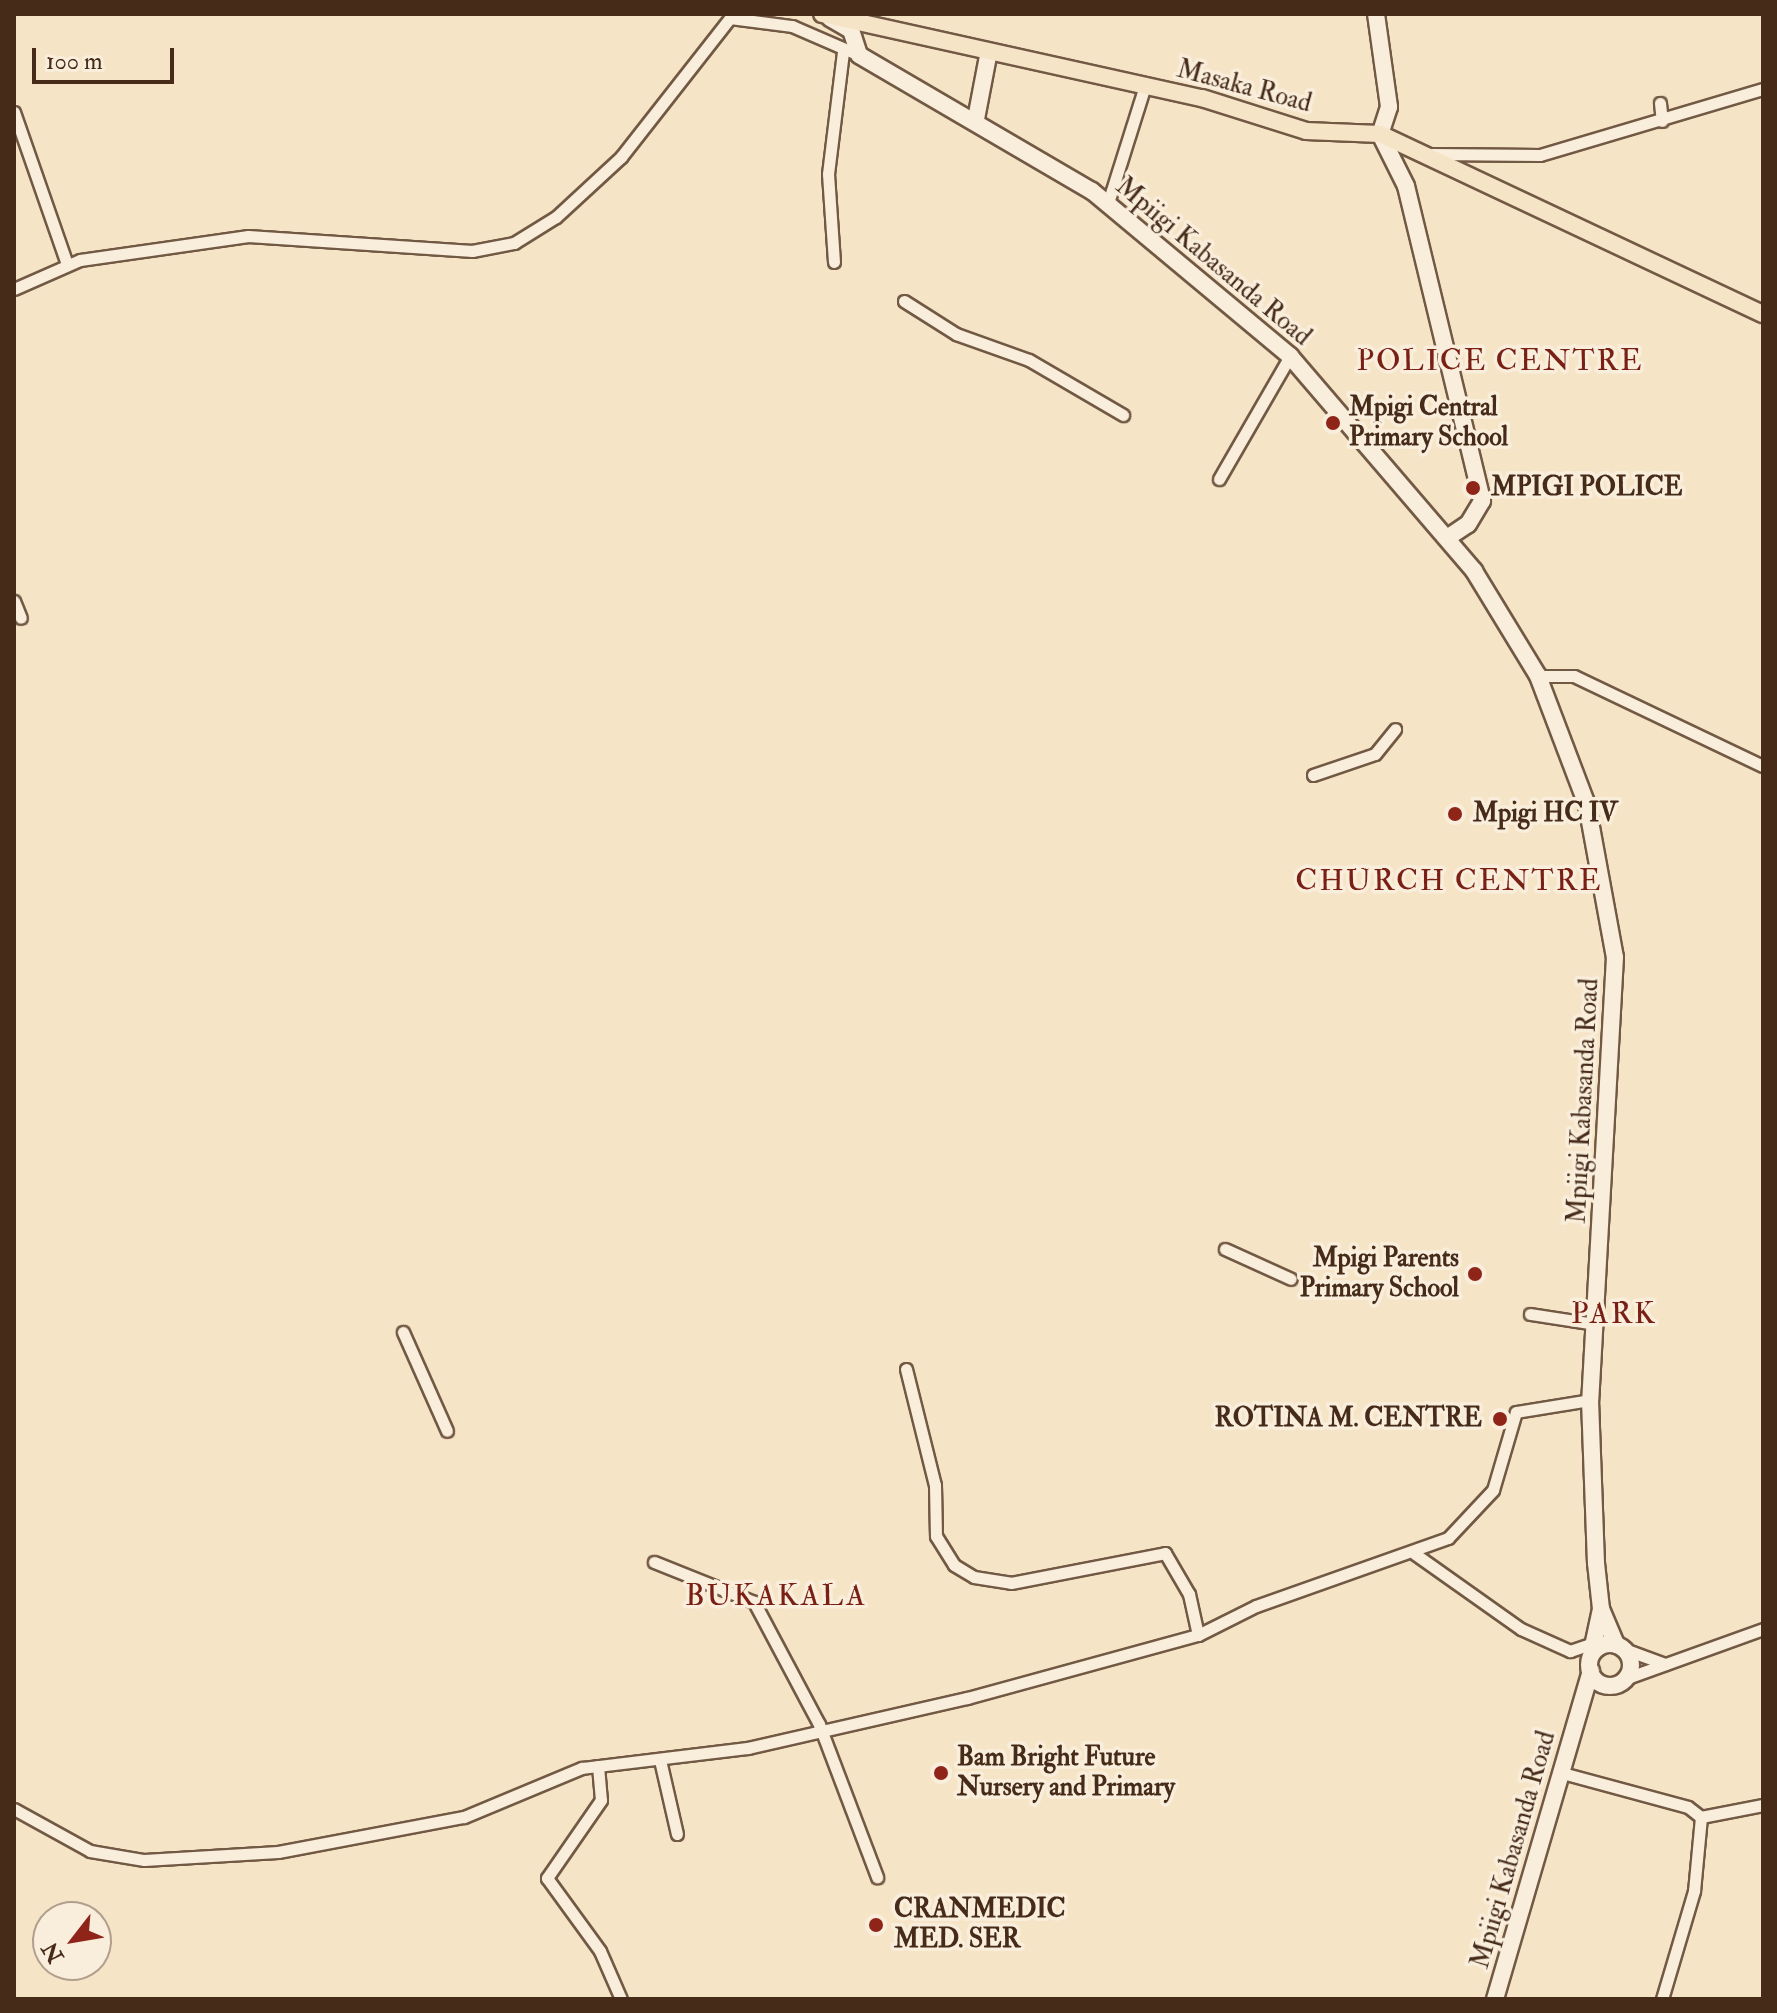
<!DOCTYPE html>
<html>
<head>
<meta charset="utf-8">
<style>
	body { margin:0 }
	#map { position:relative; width:1777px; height:2013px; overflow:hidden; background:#f6e4c7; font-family:"IM FELL Double Pica",serif }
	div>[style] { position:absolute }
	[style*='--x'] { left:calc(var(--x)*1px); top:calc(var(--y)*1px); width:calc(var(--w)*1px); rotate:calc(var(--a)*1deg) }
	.roads { filter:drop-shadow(2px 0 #725944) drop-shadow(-2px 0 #725944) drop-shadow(0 2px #725944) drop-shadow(0 -2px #725944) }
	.street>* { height:11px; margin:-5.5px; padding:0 5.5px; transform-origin:5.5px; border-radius:5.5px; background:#f9eddb }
	.secondary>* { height:16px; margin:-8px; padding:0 8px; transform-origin:8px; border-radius:8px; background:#f9eddb }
	.secondary>.ring { margin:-8px; padding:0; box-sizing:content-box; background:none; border:16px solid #f9eddb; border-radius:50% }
	.primary>* { height:16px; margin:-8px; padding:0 8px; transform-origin:8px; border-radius:8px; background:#f6e4c7 }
	.dots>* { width:22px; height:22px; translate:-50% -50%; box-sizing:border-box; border:4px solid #f9eddb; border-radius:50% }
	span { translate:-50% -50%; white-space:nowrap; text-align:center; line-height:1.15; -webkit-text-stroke:7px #f9eddb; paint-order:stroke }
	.street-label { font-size:26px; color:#462b19 }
	.poi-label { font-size:26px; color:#462b19; font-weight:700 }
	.left { translate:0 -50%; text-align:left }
	.right { translate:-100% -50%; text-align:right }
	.quarter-label { font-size:30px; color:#7a1f14; letter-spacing:2px }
	.frame { position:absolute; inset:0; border:16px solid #462b19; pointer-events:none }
	.north { position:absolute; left:32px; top:1901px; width:80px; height:80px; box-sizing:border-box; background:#f9eddb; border:2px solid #b19f8d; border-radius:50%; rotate:239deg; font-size:22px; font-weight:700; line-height:32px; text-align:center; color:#462b19 }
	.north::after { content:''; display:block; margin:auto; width:28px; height:36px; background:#8f2418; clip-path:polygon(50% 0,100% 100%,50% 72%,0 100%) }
	.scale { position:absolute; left:32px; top:48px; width:142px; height:36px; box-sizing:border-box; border:4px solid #462b19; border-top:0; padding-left:10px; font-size:24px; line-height:28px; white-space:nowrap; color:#462b19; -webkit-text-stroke:6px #f9eddb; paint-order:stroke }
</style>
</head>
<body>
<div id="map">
	<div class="roads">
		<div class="street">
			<i style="--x:1660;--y:103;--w:18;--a:84"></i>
			<i style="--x:14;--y:112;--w:161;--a:70.8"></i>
			<i style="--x:1432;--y:154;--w:108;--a:0.5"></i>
			<i style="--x:1540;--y:155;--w:233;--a:-16.5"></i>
			<i style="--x:1108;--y:203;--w:123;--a:-72.5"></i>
			<i style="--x:834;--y:262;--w:88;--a:-93.9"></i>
			<i style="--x:828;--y:174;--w:123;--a:-83"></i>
			<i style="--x:14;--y:289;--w:72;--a:-23.7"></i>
			<i style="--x:80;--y:260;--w:170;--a:-8.1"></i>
			<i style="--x:248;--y:236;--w:225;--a:3.8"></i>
			<i style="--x:472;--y:251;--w:43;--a:-10.8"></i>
			<i style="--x:514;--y:243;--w:49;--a:-31.8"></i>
			<i style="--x:556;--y:217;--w:88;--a:-42.7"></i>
			<i style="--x:621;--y:157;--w:177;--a:-51.9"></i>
			<i style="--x:730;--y:18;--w:63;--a:7.4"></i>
			<i style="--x:792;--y:26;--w:73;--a:23.4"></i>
			<i style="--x:904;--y:301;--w:62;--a:32.4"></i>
			<i style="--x:956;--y:334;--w:77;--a:19.6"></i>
			<i style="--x:1029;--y:360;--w:109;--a:30.3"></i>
			<i style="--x:1219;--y:479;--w:142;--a:-60"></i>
			<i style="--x:14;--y:601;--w:18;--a:68"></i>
			<i style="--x:1538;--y:676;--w:36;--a:0"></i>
			<i style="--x:1574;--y:676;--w:209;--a:25.5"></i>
			<i style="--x:1313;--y:775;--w:65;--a:-18.7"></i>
			<i style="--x:1375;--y:754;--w:32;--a:-51"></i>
			<i style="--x:1225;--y:1249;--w:72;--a:24.4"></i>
			<i style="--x:1530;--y:1314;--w:66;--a:8.7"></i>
			<i style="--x:403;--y:1332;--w:108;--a:66"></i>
			<i style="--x:906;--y:1369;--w:120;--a:76"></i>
			<i style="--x:935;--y:1485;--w:51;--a:88.9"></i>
			<i style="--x:936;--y:1536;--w:34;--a:58"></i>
			<i style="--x:954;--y:1565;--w:23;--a:31"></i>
			<i style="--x:974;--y:1577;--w:37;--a:9"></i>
			<i style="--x:1011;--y:1583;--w:157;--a:-11"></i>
			<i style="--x:1165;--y:1553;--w:48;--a:59.7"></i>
			<i style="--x:1189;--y:1594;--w:42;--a:77.6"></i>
			<i style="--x:1415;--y:1554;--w:130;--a:35.3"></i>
			<i style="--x:1521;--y:1629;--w:54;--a:24.2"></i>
			<i style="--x:1570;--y:1651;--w:24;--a:-19"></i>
			<i style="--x:654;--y:1562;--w:108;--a:21.8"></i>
			<i style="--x:754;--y:1602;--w:138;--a:62"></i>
			<i style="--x:819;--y:1724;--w:164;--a:69.2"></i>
			<i style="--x:1624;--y:1649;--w:44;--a:20.1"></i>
			<i style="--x:1627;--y:1678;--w:145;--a:-19.8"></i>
			<i style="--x:660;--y:1760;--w:76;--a:77.1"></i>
			<i style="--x:598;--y:1766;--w:34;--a:85"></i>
			<i style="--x:601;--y:1800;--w:95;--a:124.7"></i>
			<i style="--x:547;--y:1878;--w:90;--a:54"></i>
			<i style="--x:600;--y:1951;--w:52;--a:66.4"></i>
			<i style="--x:1566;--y:1774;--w:126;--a:15.1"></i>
			<i style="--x:1688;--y:1807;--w:16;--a:38"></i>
			<i style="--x:1701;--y:1817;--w:74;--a:95.4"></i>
			<i style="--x:1694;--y:1891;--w:113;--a:106.5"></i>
			<i style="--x:14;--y:1809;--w:87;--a:28.9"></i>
			<i style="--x:90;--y:1851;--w:55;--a:9.5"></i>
			<i style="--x:144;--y:1860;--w:134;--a:-3.4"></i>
			<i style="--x:278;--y:1852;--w:189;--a:-10.7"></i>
			<i style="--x:464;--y:1817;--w:128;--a:-22.6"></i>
			<i style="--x:582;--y:1768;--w:167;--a:-6.9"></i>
			<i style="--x:748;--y:1748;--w:225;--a:-12.9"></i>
			<i style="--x:967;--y:1698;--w:239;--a:-15.3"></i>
			<i style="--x:1198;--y:1635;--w:65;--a:-26.6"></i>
			<i style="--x:1256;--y:1606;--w:204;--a:-19.5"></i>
			<i style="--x:1448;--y:1538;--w:66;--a:-46.8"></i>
			<i style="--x:1493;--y:1490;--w:81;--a:-73.6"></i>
			<i style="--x:1516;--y:1412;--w:75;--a:-9.2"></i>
			<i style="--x:1701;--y:1817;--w:63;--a:-11"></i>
		</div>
		<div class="secondary">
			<i style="--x:1376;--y:14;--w:94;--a:82"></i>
			<i style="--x:1389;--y:107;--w:28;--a:108"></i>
			<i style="--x:1380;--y:134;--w:58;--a:63.4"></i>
			<i style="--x:1406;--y:186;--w:324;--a:76.4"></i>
			<i style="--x:1482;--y:501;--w:27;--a:121"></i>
			<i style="--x:1468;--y:524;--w:25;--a:146"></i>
			<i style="--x:830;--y:18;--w:24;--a:30"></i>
			<i style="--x:851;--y:30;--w:26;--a:72"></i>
			<i style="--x:859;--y:55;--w:270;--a:30.3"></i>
			<i style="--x:1092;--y:191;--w:258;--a:39.8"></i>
			<i style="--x:1290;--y:356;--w:283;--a:49.4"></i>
			<i style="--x:1474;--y:571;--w:123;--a:58.6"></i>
			<i style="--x:1538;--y:676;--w:138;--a:69.2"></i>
			<i style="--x:1587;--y:805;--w:155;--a:79.6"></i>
			<i style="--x:1615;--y:957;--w:444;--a:93.2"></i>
			<i style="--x:1590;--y:1400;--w:163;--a:87.9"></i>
			<i style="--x:1596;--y:1563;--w:46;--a:83.8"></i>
			<i style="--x:1601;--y:1609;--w:39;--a:67"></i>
			<i style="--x:976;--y:119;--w:64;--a:-79.2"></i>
			<i class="ring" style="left:1589px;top:1644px;width:26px;height:26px"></i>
			<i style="--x:1592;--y:1651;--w:43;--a:-77.9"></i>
			<i style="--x:1495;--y:1999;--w:342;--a:-73.7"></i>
		</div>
		<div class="primary">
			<i style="--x:822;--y:14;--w:389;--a:12.5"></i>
			<i style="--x:1202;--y:98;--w:109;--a:17.6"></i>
			<i style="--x:1306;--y:131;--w:74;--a:2.3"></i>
			<i style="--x:1380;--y:134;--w:423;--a:25.2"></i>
		</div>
	</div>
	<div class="dots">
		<i style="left:1333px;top:423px;background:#8f2418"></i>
		<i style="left:1473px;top:488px;background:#8f2418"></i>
		<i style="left:1455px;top:814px;background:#8f2418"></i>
		<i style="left:1475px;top:1274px;background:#8f2418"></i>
		<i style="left:1500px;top:1419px;background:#8f2418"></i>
		<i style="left:941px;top:1773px;background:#8f2418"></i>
		<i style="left:876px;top:1925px;background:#8f2418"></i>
	</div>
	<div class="street-label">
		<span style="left:1244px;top:87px;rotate:15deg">Masaka Road</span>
		<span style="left:1213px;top:262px;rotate:40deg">Mpiigi Kabasanda Road</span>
		<span style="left:1584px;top:1101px;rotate:-87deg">Mpiigi Kabasanda Road</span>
		<span style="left:1514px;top:1850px;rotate:-74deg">Mpiigi Kabasanda Road</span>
	</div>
	<div class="poi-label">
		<span class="left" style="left:1349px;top:423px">Mpigi Central<br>Primary School</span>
		<span class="left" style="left:1491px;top:488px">MPIGI POLICE</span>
		<span class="left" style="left:1473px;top:814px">Mpigi HC IV</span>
		<span class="right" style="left:1459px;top:1274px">Mpigi Parents<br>Primary School</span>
		<span class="right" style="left:1482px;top:1419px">ROTINA M. CENTRE</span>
		<span class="left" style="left:957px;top:1773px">Bam Bright Future<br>Nursery and Primary</span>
		<span class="left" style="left:894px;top:1925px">CRANMEDIC<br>MED. SER</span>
	</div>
	<div class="quarter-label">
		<span style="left:1500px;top:361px">POLICE CENTRE</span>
		<span style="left:1449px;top:881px">CHURCH CENTRE</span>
		<span style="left:1614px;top:1314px">PARK</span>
		<span style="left:776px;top:1596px">BUKAKALA</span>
	</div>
	<div class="frame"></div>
	<div class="north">N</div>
	<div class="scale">100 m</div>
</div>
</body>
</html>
